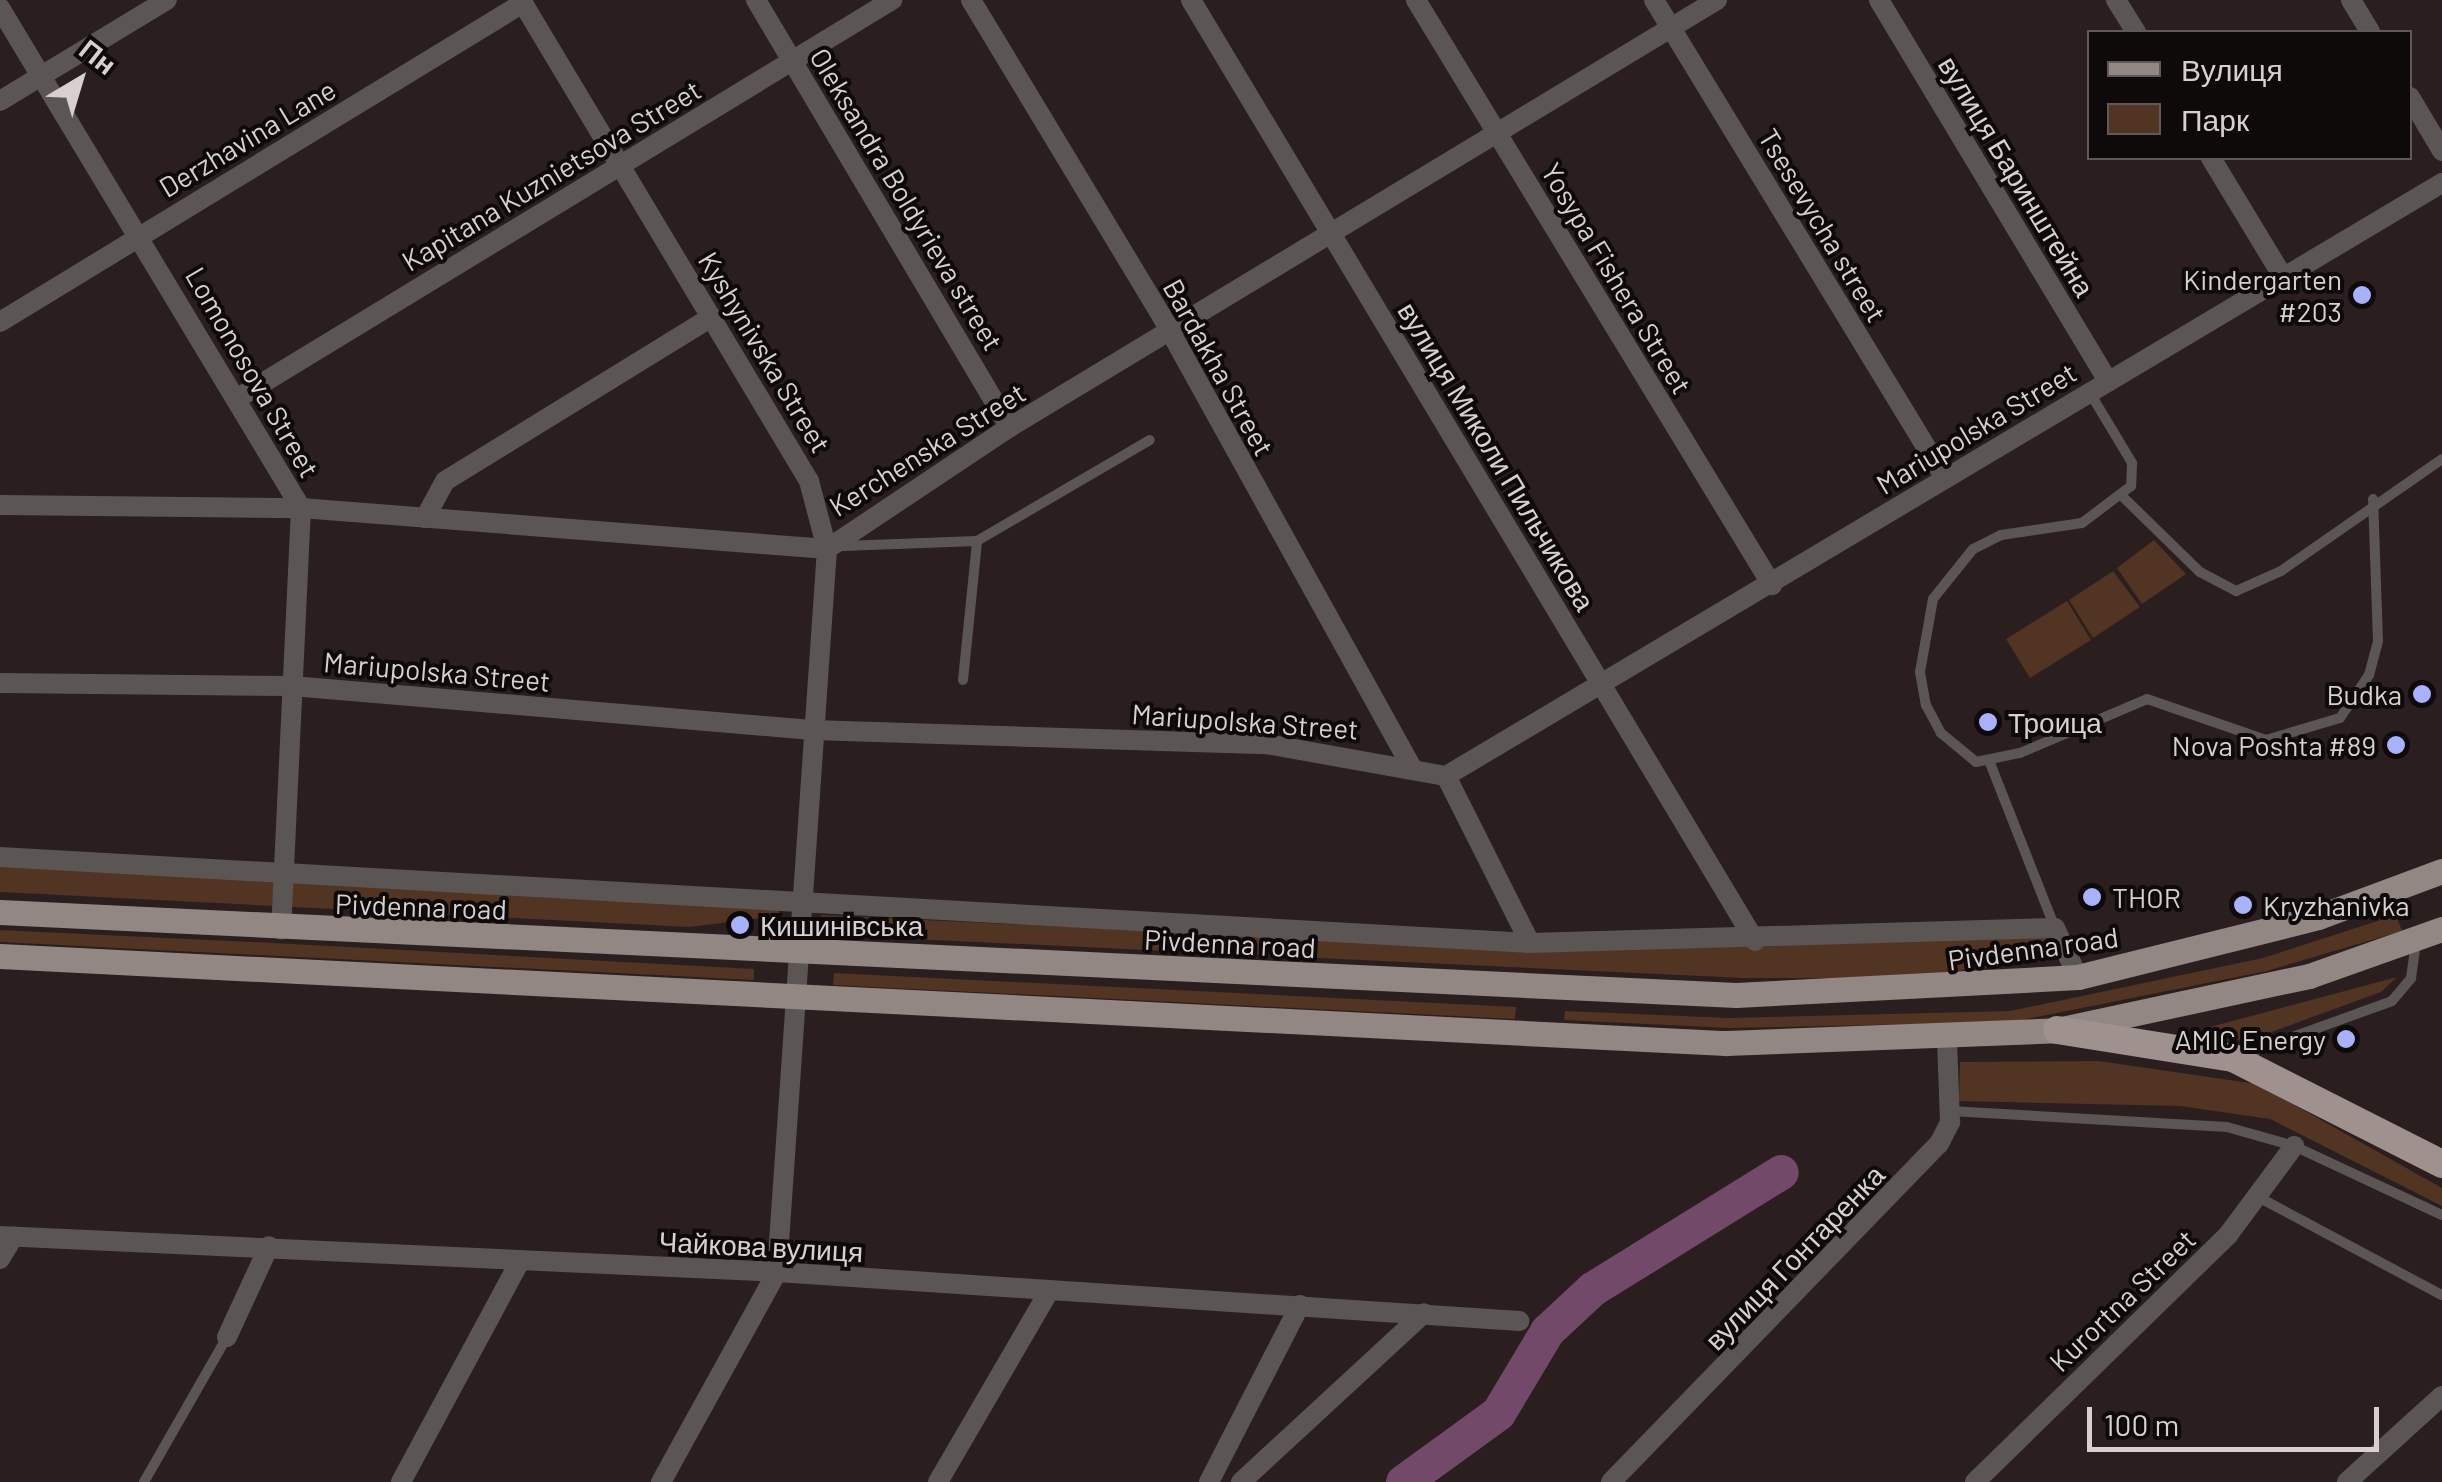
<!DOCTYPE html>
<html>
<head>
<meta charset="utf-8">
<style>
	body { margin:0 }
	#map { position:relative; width:2442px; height:1482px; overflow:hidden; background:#2a1e1f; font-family:Barlow,sans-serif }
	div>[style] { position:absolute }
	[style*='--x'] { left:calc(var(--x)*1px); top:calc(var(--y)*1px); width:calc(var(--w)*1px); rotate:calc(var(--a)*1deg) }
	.green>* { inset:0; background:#513421 }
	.river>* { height:35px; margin:-17.5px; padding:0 17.5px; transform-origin:17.5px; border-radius:17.5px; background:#724968 }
	.service>* { height:10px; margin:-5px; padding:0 5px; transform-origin:5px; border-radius:5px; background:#5b5553 }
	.minor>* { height:20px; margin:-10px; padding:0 10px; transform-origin:10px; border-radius:10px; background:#5b5553 }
	.primary>* { height:25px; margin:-12.5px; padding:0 12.5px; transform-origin:12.5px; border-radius:12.5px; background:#938784 }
	.trunk>* { height:28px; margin:-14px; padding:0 14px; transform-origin:14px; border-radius:14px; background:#9e918e }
	.dots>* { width:28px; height:28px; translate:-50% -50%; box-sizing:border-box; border:5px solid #0f0a0a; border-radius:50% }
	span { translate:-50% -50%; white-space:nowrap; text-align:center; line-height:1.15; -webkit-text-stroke:8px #0f0a0a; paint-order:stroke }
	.street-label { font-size:28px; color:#d8d0d0 }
	.poi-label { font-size:28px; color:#d8d0d0 }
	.right { translate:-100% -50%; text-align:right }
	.left { translate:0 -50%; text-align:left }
	.legend { position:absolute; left:2087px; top:30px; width:325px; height:130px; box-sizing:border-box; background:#0f0a0a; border:2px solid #5f5959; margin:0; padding:12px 18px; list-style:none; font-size:30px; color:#d8d0d0 }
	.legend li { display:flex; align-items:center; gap:20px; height:50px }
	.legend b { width:50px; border:2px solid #5f5959 }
	.north { position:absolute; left:30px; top:30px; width:100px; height:100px; -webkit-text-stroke:8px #0f0a0a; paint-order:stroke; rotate:38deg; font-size:28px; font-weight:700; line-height:40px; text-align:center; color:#d8d0d0 }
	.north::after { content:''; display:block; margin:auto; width:35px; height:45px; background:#d8d0d0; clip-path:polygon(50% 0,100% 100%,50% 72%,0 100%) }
	.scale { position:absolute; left:2087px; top:1407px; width:292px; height:45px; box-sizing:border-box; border:5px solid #d8d0d0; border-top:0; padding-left:12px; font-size:30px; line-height:35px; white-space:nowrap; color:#d8d0d0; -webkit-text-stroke:8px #0f0a0a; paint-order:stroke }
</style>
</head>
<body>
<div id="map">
	<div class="green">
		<i style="clip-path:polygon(2154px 540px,2186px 574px,2142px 604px,2117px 568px)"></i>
		<i style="clip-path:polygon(2113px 571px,2140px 607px,2093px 638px,2069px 600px)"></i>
		<i style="clip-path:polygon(2067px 601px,2091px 640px,2030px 678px,2006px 639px)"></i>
		<i style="clip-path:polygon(0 865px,779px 908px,779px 916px,689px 927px,0 892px)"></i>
		<i style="clip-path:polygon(821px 915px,1532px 949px,2043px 934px,2053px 950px,2041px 961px,1896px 978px,1743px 978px,827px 935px)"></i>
		<i style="clip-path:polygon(2396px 915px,2402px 931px,2267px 971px,2012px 1022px,1729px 1028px,1564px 1020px,1565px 1011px,1729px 1018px,2010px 1011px,2263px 958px)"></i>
		<i style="clip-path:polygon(0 930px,274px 943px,754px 969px,754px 980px,0 942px)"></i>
		<i style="clip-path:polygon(834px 973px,1516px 1007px,1515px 1019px,833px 985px)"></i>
		<i style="clip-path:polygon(2397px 977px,2381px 992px,2244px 1042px,2210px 1027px)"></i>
		<i style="clip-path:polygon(2099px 1061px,2257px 1084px,2442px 1188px,2442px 1206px,2270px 1119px,2180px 1106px,1959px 1101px,1960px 1062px)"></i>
	</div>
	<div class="river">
		<i style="--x:1403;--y:1482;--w:117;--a:-36"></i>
		<i style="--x:1498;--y:1413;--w:96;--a:-59.1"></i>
		<i style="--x:1547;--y:1331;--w:62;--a:-43"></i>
		<i style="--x:1592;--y:1289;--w:222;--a:-31.8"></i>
	</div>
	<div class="service">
		<i style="--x:2090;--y:393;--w:82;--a:59"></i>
		<i style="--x:2132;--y:463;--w:23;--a:92"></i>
		<i style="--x:2131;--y:486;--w:61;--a:142.9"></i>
		<i style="--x:2082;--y:523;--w:82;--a:171.6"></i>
		<i style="--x:2001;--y:535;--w:31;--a:153"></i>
		<i style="--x:1973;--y:549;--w:64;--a:128.7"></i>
		<i style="--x:1933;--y:599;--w:74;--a:100.1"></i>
		<i style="--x:1920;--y:672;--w:34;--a:80"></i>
		<i style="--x:1926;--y:705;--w:32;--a:62"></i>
		<i style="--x:1941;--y:733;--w:45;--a:39.6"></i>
		<i style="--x:1976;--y:762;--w:45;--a:-11.6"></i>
		<i style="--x:2020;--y:753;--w:138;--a:-23"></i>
		<i style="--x:2147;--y:699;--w:126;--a:19"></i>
		<i style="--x:2266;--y:740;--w:77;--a:-16.6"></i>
		<i style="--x:2340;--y:718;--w:52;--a:-56"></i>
		<i style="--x:2369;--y:675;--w:35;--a:-75"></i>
		<i style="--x:2378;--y:641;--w:142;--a:-92"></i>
		<i style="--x:2122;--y:496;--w:109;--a:44.3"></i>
		<i style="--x:2200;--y:572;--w:41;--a:27.8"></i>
		<i style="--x:2236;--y:591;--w:49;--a:-24"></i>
		<i style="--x:2281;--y:571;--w:196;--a:-34.8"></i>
		<i style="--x:843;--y:546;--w:134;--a:-2.1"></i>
		<i style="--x:977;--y:541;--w:200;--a:-30.3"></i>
		<i style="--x:963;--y:680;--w:140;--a:-84.2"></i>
		<i style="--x:1990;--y:763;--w:177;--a:68.5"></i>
		<i style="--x:2243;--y:1055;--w:158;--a:-19.9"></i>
		<i style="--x:2392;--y:1001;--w:30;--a:-50"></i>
		<i style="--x:2411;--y:978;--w:36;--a:-82"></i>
		<i style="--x:1950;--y:1111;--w:277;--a:3.3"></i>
		<i style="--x:2227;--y:1127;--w:70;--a:15.8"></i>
		<i style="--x:2294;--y:1146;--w:163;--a:25"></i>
		<i style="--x:2260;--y:1198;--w:206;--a:28.1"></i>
		<i style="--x:144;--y:1482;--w:167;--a:-60.2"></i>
	</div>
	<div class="minor">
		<i style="--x:521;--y:0;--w:561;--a:59.09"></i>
		<i style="--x:809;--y:481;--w:70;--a:75.2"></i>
		<i style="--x:827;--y:549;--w:725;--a:93.96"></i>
		<i style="--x:777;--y:1272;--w:240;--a:118.9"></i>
		<i style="--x:756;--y:0;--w:497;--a:59.3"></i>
		<i style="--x:971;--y:0;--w:368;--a:58.9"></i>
		<i style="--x:1161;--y:315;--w:516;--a:61"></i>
		<i style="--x:1191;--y:0;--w:1097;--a:59.06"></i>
		<i style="--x:1416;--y:0;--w:685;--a:58.68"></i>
		<i style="--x:1654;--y:0;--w:560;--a:58.67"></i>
		<i style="--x:1879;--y:0;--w:445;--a:59"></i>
		<i style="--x:2116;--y:0;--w:38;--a:58"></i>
		<i style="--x:2351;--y:0;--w:37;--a:59"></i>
		<i style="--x:0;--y:8;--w:584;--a:58.95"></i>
		<i style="--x:301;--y:508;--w:422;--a:92.7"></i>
		<i style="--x:2410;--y:97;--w:63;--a:59.3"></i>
		<i style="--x:0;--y:101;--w:195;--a:-31.2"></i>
		<i style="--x:2211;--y:158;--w:139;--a:58.8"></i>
		<i style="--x:0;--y:322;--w:613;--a:-31.38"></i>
		<i style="--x:238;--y:398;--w:766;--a:-31.32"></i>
		<i style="--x:0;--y:505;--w:301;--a:0.6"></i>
		<i style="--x:301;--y:508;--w:528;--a:4.46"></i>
		<i style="--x:827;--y:549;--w:220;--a:-33.7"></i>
		<i style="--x:1010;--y:427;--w:826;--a:-31.13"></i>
		<i style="--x:425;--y:518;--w:42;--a:-61.6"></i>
		<i style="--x:445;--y:481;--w:313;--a:-31.6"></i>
		<i style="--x:0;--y:683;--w:292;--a:0.6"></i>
		<i style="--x:292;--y:686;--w:522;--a:4.84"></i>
		<i style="--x:812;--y:730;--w:454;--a:1.8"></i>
		<i style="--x:1266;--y:744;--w:183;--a:10.1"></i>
		<i style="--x:1446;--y:776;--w:1159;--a:-30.77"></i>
		<i style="--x:1446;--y:776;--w:187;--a:63.3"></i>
		<i style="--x:0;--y:857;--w:1532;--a:3.22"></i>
		<i style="--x:1530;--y:943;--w:525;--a:-1.64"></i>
		<i style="--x:2055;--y:928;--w:54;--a:64.9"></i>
		<i style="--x:0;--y:1236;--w:778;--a:2.65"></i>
		<i style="--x:777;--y:1272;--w:744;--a:3.78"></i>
		<i style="--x:0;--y:1259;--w:26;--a:-59"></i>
		<i style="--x:227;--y:1337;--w:100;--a:-65.2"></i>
		<i style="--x:401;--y:1482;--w:247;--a:-61.7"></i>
		<i style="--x:938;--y:1482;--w:219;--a:-59.8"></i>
		<i style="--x:1209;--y:1482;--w:199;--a:-62.8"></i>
		<i style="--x:1241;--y:1482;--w:249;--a:-42.7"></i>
		<i style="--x:1611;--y:1482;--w:471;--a:-45.9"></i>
		<i style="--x:1939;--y:1144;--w:25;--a:-63"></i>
		<i style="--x:1950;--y:1122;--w:83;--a:-92.1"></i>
		<i style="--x:1975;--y:1482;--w:354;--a:-44.3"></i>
		<i style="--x:2228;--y:1235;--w:111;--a:-53.4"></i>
		<i style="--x:2347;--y:1482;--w:128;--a:-42.2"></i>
	</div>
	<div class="primary">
		<i style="--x:0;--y:912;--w:1738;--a:2.74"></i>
		<i style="--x:1736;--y:995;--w:342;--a:-3"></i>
		<i style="--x:2078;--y:977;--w:247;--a:-14"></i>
		<i style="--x:2318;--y:917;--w:132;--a:-20.4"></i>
		<i style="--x:0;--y:956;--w:1728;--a:2.89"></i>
		<i style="--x:1726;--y:1043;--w:331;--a:-2.2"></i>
		<i style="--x:2057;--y:1030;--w:258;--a:-12.1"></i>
		<i style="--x:2309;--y:976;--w:141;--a:-19.5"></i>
	</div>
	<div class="trunk">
		<i style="--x:2057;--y:1030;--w:178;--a:9"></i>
		<i style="--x:2233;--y:1058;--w:234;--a:26.9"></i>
	</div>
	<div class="dots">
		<i style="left:2362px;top:295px;background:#a7b1fc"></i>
		<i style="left:2422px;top:694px;background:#a7b1fc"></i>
		<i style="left:1988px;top:722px;background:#a7b1fc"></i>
		<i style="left:2396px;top:745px;background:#a7b1fc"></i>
		<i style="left:2092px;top:897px;background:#a7b1fc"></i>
		<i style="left:2243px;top:905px;background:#a7b1fc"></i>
		<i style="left:740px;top:925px;background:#a7b1fc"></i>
		<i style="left:2346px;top:1039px;background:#a7b1fc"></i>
	</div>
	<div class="street-label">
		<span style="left:247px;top:138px;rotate:-31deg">Derzhavina Lane</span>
		<span style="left:551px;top:175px;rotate:-31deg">Kapitana Kuznietsova Street</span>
		<span style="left:2017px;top:176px;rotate:59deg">вулиця Баринштейна</span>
		<span style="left:907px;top:199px;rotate:59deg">Oleksandra Boldyrieva street</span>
		<span style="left:1823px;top:225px;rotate:59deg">Tsesevycha street</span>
		<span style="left:1617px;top:278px;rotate:59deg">Yosypa Fishera Street</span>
		<span style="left:765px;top:352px;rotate:59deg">Kyshynivska Street</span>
		<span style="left:1219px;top:367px;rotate:61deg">Bardakha Street</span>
		<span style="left:253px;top:372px;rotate:60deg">Lomonosova Street</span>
		<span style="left:1976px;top:428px;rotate:-31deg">Mariupolska Street</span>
		<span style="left:927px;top:449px;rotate:-32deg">Kerchenska Street</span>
		<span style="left:1497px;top:456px;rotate:59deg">вулиця Миколи Пильчикова</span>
		<span style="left:437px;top:671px;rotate:5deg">Mariupolska Street</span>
		<span style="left:1245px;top:721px;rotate:4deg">Mariupolska Street</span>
		<span style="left:421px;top:906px;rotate:2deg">Pivdenna road</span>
		<span style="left:1230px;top:943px;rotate:3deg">Pivdenna road</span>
		<span style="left:2033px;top:948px;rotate:-8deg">Pivdenna road</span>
		<span style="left:761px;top:1246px;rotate:3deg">Чайкова вулиця</span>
		<span style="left:1794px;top:1257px;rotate:-46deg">вулиця Гонтаренка</span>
		<span style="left:2122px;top:1300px;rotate:-44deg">Kurortna Street</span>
	</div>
	<div class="poi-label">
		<span class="right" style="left:2342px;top:295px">Kindergarten<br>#203</span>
		<span class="right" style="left:2402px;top:694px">Budka</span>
		<span class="left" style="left:2008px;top:722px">Троица</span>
		<span class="right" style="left:2376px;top:745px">Nova Poshta #89</span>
		<span class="left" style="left:2112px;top:897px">THOR</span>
		<span class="left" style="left:2263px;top:905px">Kryzhanivka</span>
		<span class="left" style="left:760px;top:925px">Кишинівська</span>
		<span class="right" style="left:2326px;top:1039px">AMIC Energy</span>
	</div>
	<ul class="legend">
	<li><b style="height:12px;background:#938784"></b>Вулиця</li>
	<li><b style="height:28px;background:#513421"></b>Парк</li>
	</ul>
	<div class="north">Пн</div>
	<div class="scale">100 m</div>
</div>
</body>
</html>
